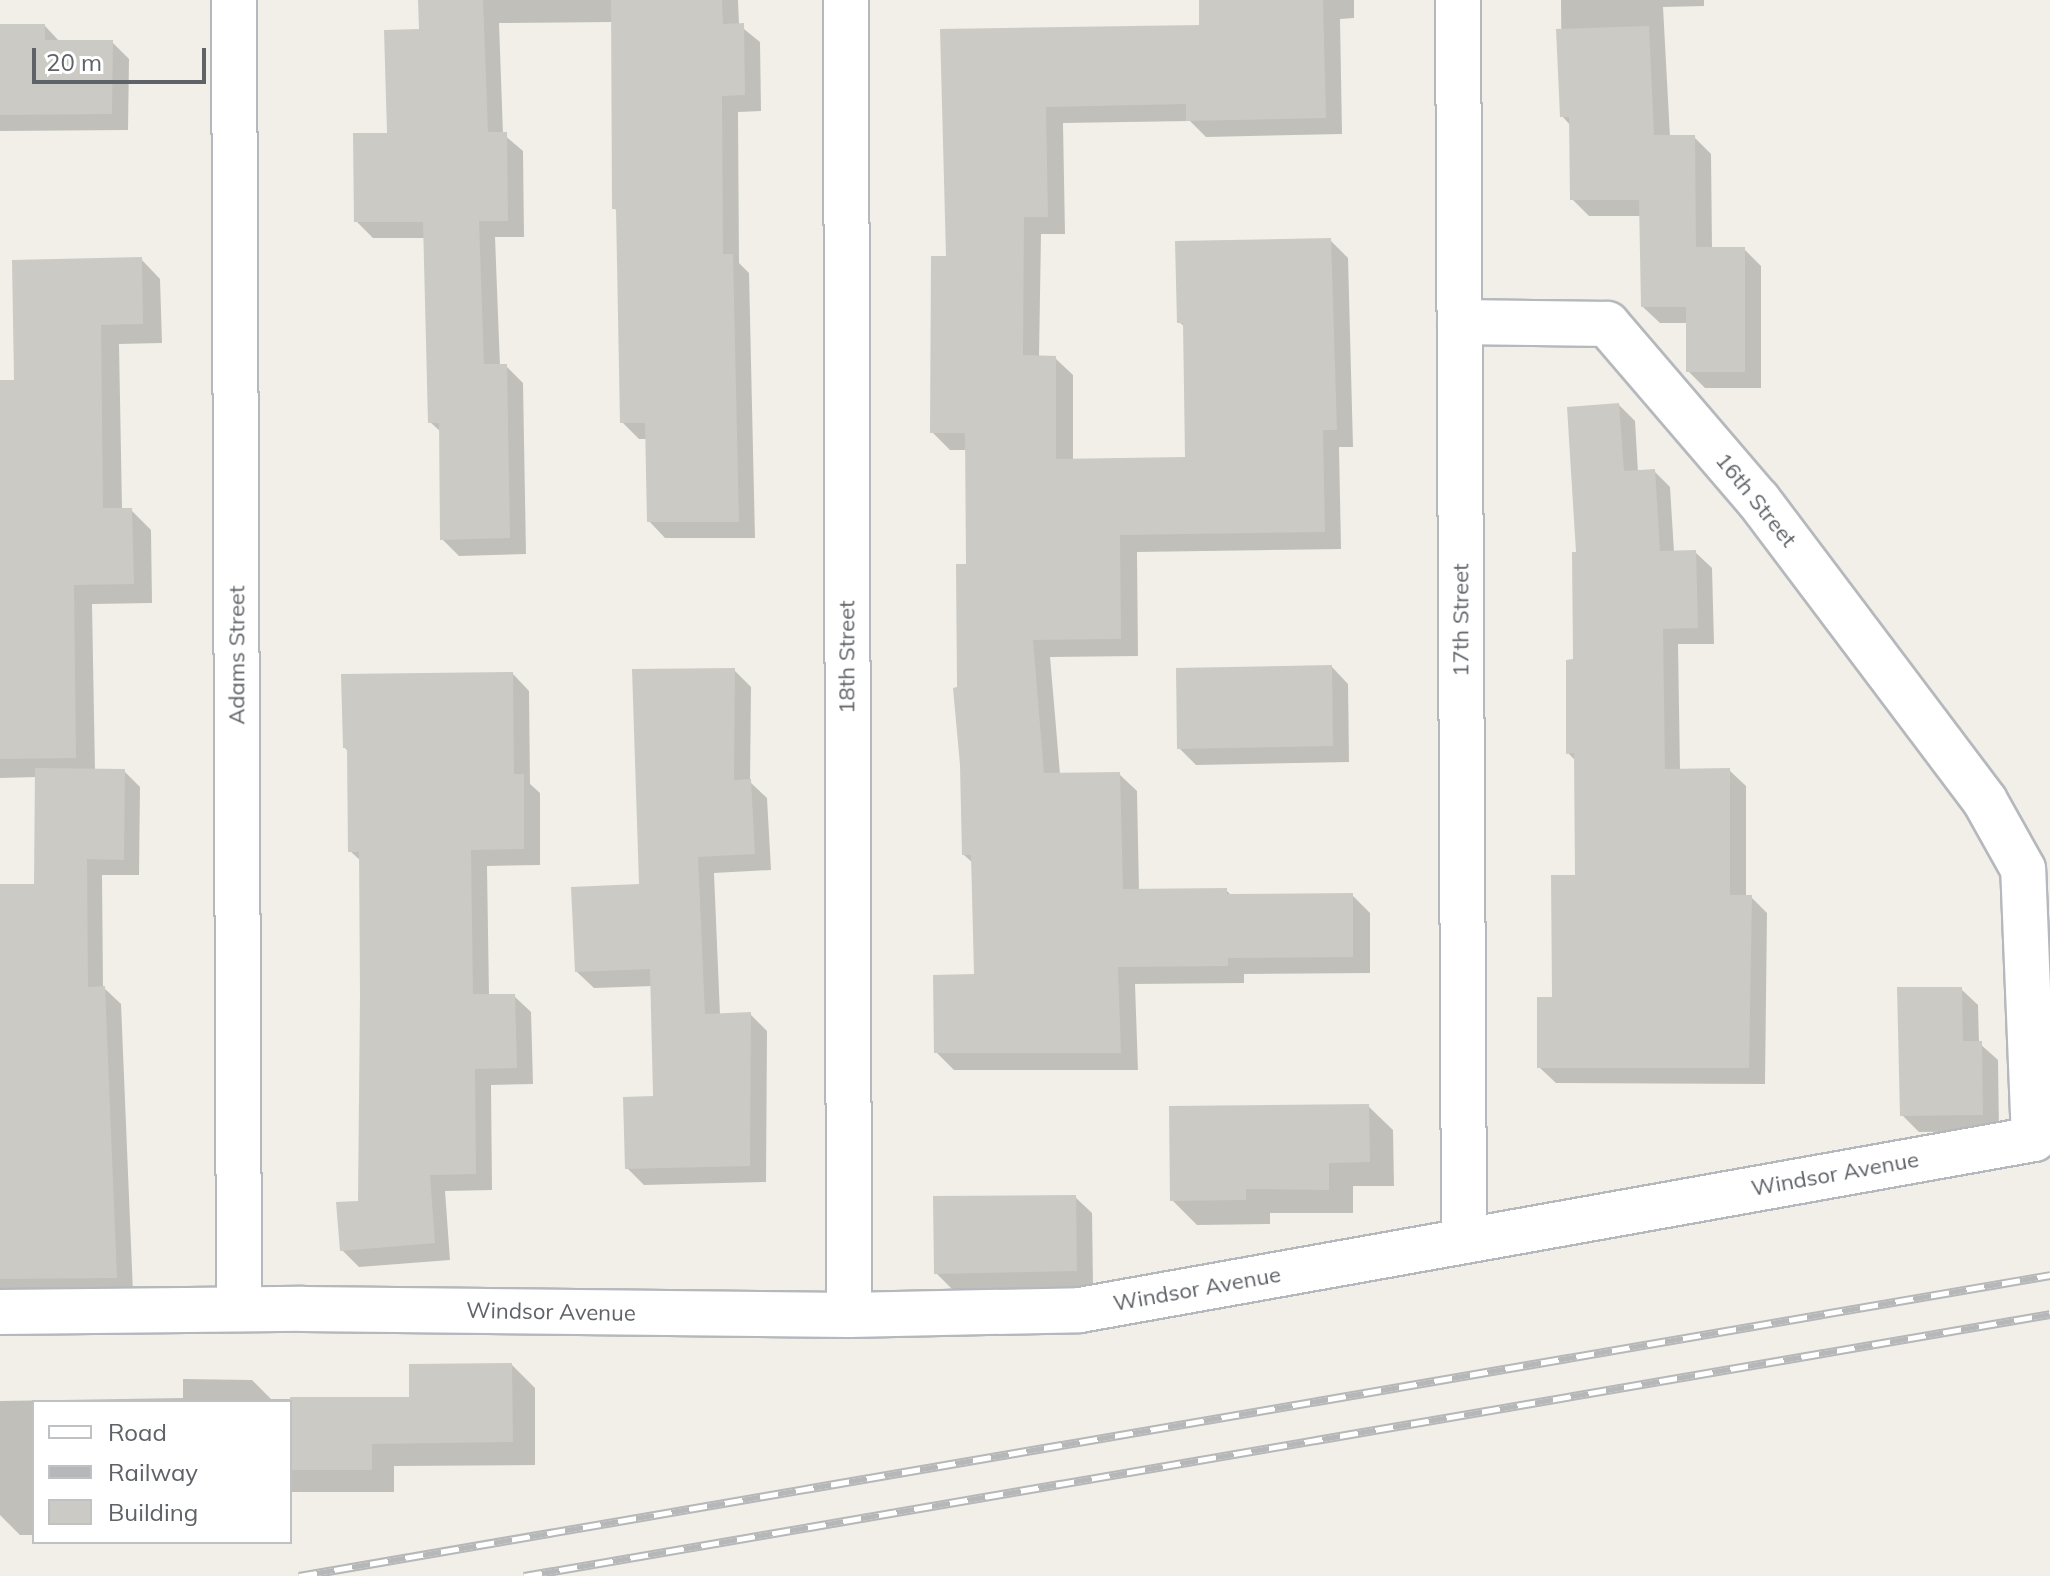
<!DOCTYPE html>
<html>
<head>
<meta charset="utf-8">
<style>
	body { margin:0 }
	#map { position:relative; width:2050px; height:1576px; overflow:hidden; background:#f1efe8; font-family:Mulish,sans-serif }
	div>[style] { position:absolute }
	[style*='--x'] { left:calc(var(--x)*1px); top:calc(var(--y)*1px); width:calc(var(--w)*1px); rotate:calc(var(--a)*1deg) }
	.shadow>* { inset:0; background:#0003 }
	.building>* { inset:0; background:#cccac5 }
	.roads { filter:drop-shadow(2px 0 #b5b8bc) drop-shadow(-2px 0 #b5b8bc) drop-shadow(0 2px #b5b8bc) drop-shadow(0 -2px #b5b8bc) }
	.minor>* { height:44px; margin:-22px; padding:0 22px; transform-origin:22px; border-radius:22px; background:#fff }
	.rail>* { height:9px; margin-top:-4.5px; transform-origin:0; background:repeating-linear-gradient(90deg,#fff 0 18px,#b6b7b8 0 36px); box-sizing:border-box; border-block:2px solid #b6b7b8 }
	span { translate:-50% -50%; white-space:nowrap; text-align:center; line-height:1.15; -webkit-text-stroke:6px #fff; paint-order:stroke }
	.street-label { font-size:22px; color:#5f6368 }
	.legend { position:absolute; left:32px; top:1400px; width:260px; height:144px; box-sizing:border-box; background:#fff; border:2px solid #bfc1c3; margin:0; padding:10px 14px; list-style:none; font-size:24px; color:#5f6368 }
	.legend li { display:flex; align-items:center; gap:16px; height:40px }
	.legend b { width:40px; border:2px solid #bfc1c3 }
	.scale { position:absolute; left:32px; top:48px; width:174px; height:36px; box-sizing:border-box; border:4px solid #5f6368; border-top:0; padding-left:10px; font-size:24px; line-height:28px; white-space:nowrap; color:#5f6368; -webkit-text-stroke:6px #fff; paint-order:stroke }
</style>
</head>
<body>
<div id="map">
	<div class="shadow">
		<i style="clip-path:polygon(420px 0,738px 0,739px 25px,760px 42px,761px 111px,738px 112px,739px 263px,749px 273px,755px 538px,665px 538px,649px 521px,647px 439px,639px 439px,622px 422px,618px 212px,614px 208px,613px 22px,499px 23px,503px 134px,523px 151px,524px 237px,495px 237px,500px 366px,506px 366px,523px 383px,526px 554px,459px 556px,442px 539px,441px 432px,430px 422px,425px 238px,373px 238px,356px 221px,389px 135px,421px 31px)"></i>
		<i style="clip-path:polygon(1201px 0,1354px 0,1354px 18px,1340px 19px,1342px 134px,1206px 137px,1190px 121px,1063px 123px,1065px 234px,1041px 234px,1039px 358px,1055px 358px,1073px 375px,1073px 460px,1187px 459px,1186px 328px,1179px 322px,1330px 240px,1348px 258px,1353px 447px,1339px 447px,1341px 549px,1137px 552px,1138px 656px,1050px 657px,1060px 774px,1119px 774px,1137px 791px,1139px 891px,1226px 890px,1232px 896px,1352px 895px,1370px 913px,1370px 973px,1244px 974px,1244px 983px,1135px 984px,1138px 1070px,954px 1070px,936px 1052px,976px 976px,974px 864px,964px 855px,959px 689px,968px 566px,967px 450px,950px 450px,932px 432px,948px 258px,942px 31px,1201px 27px)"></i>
		<i style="clip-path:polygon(1561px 0,1704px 0,1704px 6px,1663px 7px,1670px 137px,1694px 137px,1711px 154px,1712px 249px,1744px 249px,1761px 266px,1761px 388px,1705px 388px,1688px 371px,1688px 323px,1660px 323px,1643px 307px,1642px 216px,1589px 216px,1572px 199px,1571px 126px,1562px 116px)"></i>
		<i style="clip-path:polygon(0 26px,45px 26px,60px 42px,112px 42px,129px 59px,128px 130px,0 131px)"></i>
		<i style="clip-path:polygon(141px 259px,160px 279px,162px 343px,119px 344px,122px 510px,131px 510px,151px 530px,152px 603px,92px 604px,95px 771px,124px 771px,140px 787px,139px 875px,102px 875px,103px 987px,121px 1004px,133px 1293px,0 1295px,0 886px,36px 886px,37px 777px,0 778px,0 382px,16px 382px)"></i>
		<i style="clip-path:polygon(1619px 405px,1635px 421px,1638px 472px,1654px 471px,1670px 487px,1674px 552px,1695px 552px,1712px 568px,1714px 644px,1678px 644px,1680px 770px,1729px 770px,1746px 786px,1746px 897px,1751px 897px,1767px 913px,1765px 1084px,1556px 1083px,1539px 1067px,1577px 877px,1576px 761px,1568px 753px,1576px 661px,1578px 554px)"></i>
		<i style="clip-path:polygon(1332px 667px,1348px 684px,1349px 762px,1196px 765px,1179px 748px)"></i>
		<i style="clip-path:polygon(734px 670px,751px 687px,750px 782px,767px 798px,771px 870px,714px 873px,720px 1015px,750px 1014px,767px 1031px,766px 1182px,644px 1185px,627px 1168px,655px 1098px,653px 986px,594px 988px,577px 972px,641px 886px)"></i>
		<i style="clip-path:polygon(513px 674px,529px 691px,530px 784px,540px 793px,540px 865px,487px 866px,489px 996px,514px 996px,531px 1012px,533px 1084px,491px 1085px,492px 1190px,445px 1191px,450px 1260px,359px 1267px,342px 1250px,360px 1203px,361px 861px,350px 851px,349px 752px,345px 748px)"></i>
		<i style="clip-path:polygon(1961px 989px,1978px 1005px,1979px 1043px,1998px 1060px,1999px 1131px,1919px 1132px,1902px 1115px)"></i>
		<i style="clip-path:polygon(1368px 1106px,1393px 1130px,1394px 1186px,1353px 1186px,1353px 1213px,1270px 1213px,1270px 1224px,1197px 1225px,1172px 1200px)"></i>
		<i style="clip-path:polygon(1075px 1197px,1092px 1213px,1093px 1287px,953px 1290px,936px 1273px)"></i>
		<i style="clip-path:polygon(512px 1365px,535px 1388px,535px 1465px,394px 1466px,394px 1492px,290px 1492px,290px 1402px,34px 1402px,34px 1535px,20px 1535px,0 1515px,0 1401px,183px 1398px,183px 1379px,252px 1380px,271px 1399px,411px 1399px)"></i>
	</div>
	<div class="building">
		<i style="clip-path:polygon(418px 0,483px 0,488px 132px,507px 132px,508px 221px,479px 221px,484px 364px,507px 364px,510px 538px,440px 540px,439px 423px,428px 423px,423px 222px,354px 222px,353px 133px,387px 133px,384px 30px,419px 29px)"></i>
		<i style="clip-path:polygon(611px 0,722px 0,723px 24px,744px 23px,745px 95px,722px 96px,723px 254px,733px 254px,739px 522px,647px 522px,645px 423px,620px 423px,616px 209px,612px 209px)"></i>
		<i style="clip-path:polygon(1199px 0,1323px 0,1326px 118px,1186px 121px,1186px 104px,1046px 107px,1048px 217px,1024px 217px,1023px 355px,1056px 356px,1056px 459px,1185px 457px,1183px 323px,1177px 323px,1175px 241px,1331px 238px,1337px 430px,1323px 430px,1325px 532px,1120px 535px,1121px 639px,1033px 640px,1044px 773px,1120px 772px,1123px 889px,1227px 888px,1227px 894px,1353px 893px,1353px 957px,1228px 958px,1228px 966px,1118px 967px,1121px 1053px,934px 1053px,933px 975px,974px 974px,971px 855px,962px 855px,960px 765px,953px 688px,957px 687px,956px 564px,966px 564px,965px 433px,930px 433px,931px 256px,946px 256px,940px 29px,1199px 25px)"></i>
		<i style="clip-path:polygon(0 24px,45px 24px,45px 40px,113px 40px,112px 114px,0 115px)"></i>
		<i style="clip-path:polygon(1649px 26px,1654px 135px,1695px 135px,1696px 247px,1745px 247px,1745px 372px,1686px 372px,1686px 307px,1641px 307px,1639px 200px,1570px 200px,1569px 117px,1560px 117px,1556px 29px)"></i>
		<i style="clip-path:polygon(142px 257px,143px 324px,101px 325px,103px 508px,132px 508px,134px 584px,74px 585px,76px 758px,0 759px,0 380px,14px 380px,12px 260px)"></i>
		<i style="clip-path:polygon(1619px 403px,1624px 471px,1655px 469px,1660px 551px,1696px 550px,1698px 628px,1663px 629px,1665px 769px,1730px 768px,1730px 895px,1752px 895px,1749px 1068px,1537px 1068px,1537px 997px,1552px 997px,1551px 875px,1575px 875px,1574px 753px,1566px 754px,1566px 660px,1573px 659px,1572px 552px,1576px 552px,1567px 407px)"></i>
		<i style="clip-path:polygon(1332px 665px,1333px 746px,1177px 749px,1176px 668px)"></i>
		<i style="clip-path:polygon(735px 668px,734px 780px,751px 779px,755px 854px,698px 857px,705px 1014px,751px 1012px,750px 1166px,625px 1169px,623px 1097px,653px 1096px,650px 969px,575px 972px,571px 887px,639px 884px,632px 669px)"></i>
		<i style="clip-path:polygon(513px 672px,514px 774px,524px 774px,524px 849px,471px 850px,473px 994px,515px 994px,517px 1068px,475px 1069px,476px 1174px,430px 1175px,435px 1243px,340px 1251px,336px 1202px,358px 1201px,360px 996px,359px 852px,348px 852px,347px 748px,343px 748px,341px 674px)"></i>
		<i style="clip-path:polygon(35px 768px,125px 769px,124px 860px,87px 859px,88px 987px,105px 986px,117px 1278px,0 1279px,0 884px,34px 884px)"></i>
		<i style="clip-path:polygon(1897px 987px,1962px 987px,1963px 1041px,1982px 1041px,1983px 1115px,1900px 1116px)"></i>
		<i style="clip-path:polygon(1369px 1104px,1370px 1162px,1329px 1163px,1329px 1190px,1246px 1189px,1246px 1200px,1170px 1201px,1169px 1106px)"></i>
		<i style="clip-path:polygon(1076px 1195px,1077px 1271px,934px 1274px,933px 1196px)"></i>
		<i style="clip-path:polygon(512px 1363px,513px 1442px,372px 1444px,372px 1470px,290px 1470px,290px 1397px,409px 1397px,409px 1364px)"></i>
	</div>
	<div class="roads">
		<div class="minor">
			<i style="--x:234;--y:0;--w:1309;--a:89.78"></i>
			<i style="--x:846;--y:0;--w:1315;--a:89.87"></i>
			<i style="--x:1458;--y:0;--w:1240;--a:89.72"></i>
			<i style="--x:0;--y:1312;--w:303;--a:-0.6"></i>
			<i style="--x:303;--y:1309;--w:546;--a:0.63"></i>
			<i style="--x:849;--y:1315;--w:231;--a:-1.2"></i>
			<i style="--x:1080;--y:1310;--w:969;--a:-10.16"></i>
			<i style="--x:2034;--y:1139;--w:270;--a:-92.3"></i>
			<i style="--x:2023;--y:869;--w:78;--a:-119.2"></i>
			<i style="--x:1985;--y:801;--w:377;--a:-127"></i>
			<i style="--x:1758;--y:500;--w:232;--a:-130.6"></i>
			<i style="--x:1607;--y:324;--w:147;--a:-179.2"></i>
		</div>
	</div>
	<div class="rail">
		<i style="--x:299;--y:1576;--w:1777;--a:-9.75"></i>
		<i style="--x:524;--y:1576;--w:1548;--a:-9.74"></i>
	</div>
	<div class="street-label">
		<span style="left:1756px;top:500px;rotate:51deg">16th Street</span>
		<span style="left:1461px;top:620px;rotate:-90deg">17th Street</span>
		<span style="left:237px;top:655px;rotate:-90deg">Adams Street</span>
		<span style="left:847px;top:657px;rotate:-90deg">18th Street</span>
		<span style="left:1835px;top:1174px;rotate:-10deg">Windsor Avenue</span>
		<span style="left:1197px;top:1289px;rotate:-10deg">Windsor Avenue</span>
		<span style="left:551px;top:1312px;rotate:1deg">Windsor Avenue</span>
	</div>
	<ul class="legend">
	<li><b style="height:10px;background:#fff"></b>Road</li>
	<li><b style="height:10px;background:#b6b7b8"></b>Railway</li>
	<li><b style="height:22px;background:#cccac5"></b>Building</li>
	</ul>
	<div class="scale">20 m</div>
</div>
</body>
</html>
